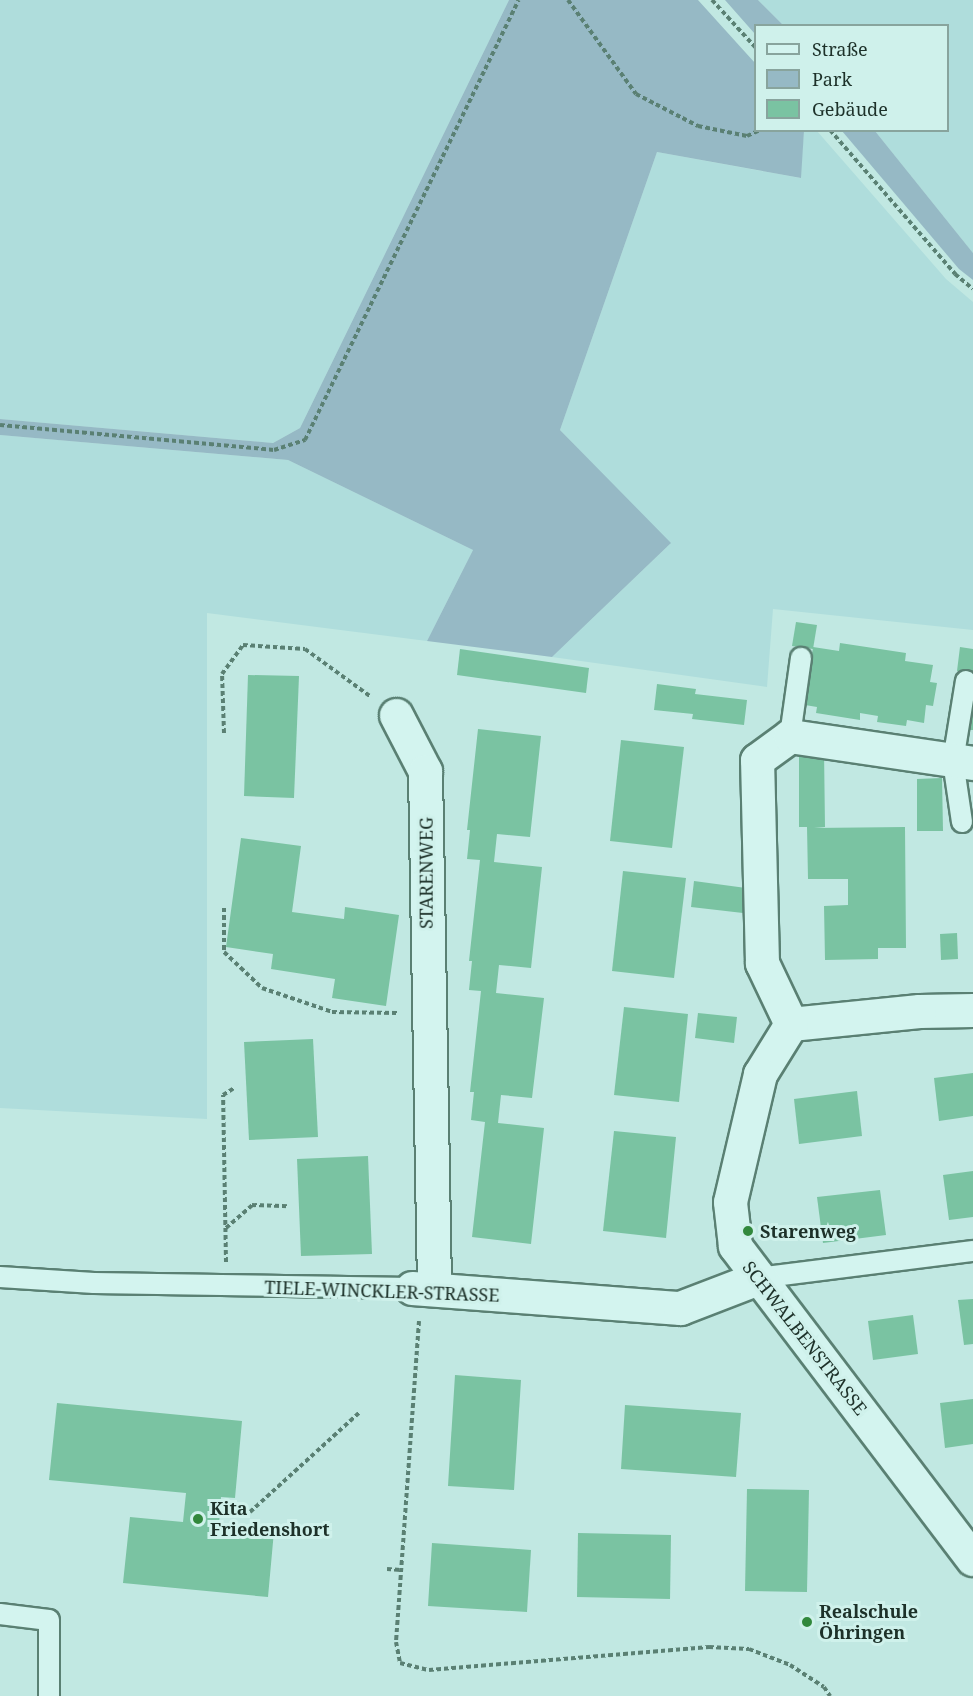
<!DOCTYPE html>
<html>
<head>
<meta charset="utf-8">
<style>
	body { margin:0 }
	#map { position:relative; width:973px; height:1696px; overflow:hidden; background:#c1e8e2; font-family:"Noto Serif",serif }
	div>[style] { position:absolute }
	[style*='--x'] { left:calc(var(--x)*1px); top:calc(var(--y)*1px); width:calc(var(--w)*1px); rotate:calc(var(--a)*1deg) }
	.farmland>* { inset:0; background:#afdddc }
	.green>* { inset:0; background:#96b9c5 }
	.building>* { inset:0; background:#7ac3a2 }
	.path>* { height:4px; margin-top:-2px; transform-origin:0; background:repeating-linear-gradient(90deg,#5a8073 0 4.5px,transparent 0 7.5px) }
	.roads { filter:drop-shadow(2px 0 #5a8073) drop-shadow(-2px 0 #5a8073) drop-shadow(0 2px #5a8073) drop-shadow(0 -2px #5a8073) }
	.lane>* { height:20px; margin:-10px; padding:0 10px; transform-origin:10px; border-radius:10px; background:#d3f4ef }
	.street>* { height:33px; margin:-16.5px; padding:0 16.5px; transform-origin:16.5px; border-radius:16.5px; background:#d3f4ef }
	.dots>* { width:16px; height:16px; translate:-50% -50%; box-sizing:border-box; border:3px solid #cff1eb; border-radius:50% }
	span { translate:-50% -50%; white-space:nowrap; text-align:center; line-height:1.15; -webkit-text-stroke:6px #cff1eb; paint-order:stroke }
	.street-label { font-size:18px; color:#1d3129 }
	.poi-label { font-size:18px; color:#1d3129; font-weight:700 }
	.left { translate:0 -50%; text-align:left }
	.legend { position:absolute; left:754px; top:24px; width:195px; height:108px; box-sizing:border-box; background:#cff1eb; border:2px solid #88a49d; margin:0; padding:8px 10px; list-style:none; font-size:18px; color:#1d3129 }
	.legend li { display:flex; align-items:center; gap:12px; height:30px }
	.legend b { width:30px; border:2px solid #88a49d }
</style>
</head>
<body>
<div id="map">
	<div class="farmland">
		<i style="clip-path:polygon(0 0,509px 0,300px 428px,273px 443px,0 419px)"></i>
		<i style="clip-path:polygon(758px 0,973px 0,973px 253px,875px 131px,948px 130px,948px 26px,783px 25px)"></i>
		<i style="clip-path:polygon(804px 131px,817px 131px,946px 279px,973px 302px,973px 630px,773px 609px,767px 687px,552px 657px,670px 544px,560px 430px,657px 152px,800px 178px)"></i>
		<i style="clip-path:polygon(0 435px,288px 460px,473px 550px,427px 641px,207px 613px,207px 1119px,0 1108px)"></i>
	</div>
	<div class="green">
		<i style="clip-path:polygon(509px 0,698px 0,755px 63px,756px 130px,804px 131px,801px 178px,657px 152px,560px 430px,671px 543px,552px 657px,427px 641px,473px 550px,288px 460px,0 435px,0 419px,273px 443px,300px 428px)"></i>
		<i style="clip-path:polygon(725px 0,758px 0,783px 25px,756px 26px,755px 34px)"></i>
		<i style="clip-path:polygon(842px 131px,875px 131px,973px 253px,973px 280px,959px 269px)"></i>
	</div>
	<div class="building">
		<i style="clip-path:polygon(796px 622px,817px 625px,813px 649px,792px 646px)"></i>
		<i style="clip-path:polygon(840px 643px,906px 653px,905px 661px,933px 665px,930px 682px,937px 683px,933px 706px,926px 705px,924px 723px,907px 720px,906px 726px,877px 722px,878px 716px,860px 713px,860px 720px,816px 713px,817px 707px,805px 705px,813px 647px,839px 651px)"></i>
		<i style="clip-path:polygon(960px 647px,973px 649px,973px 674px,957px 671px)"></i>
		<i style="clip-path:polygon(460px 649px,589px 668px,586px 693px,457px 675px)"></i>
		<i style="clip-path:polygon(248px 675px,299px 676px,294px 798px,244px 796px)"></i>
		<i style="clip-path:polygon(657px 684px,696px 689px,695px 694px,747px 700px,744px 725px,692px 719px,693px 714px,654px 710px)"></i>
		<i style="clip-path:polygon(972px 713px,973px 713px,973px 730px,969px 730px)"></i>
		<i style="clip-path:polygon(478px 729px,541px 736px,530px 837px,497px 834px,494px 862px,542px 867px,531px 968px,499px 965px,496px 993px,544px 998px,532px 1098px,501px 1095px,498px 1123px,544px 1128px,531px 1244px,472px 1237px,485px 1122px,471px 1120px,474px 1092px,470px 1092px,481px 991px,469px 990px,472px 961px,469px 961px,480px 860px,467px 859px,470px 830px,467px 830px)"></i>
		<i style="clip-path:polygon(621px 740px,684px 747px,672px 848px,610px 841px)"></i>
		<i style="clip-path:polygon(799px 749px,824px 749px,825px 827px,814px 828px,905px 827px,906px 948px,878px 948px,878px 959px,825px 960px,824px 906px,848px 905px,848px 879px,808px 879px,807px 827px,799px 827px)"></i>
		<i style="clip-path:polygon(942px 778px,943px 831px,917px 831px,917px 779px)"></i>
		<i style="clip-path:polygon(241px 838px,301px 846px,292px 912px,344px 919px,345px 907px,399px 915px,386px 1006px,332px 998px,335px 979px,271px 969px,273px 954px,226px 947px)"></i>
		<i style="clip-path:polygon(623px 871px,686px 878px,674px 978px,612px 971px)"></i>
		<i style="clip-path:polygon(694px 881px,746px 888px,743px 913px,691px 907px)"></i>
		<i style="clip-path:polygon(957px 933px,958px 959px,941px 960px,940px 934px)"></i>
		<i style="clip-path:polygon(624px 1007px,688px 1014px,679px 1102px,614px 1095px)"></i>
		<i style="clip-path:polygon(698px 1013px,737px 1017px,734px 1043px,695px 1038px)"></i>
		<i style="clip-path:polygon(313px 1039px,318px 1137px,249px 1140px,244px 1042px)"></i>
		<i style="clip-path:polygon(973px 1073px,973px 1116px,939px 1121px,934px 1078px)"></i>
		<i style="clip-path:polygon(857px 1091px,862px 1136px,799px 1144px,794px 1099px)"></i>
		<i style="clip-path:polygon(614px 1131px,676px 1137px,666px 1238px,603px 1231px)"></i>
		<i style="clip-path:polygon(368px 1156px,372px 1254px,301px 1256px,297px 1159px)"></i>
		<i style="clip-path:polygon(973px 1171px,973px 1217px,949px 1220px,943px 1175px)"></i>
		<i style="clip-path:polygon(880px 1190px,886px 1235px,823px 1243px,817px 1197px)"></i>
		<i style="clip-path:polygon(973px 1299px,973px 1344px,964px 1345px,958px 1300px)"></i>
		<i style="clip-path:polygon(913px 1315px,918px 1354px,873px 1360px,868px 1321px)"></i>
		<i style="clip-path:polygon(455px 1375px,521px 1380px,514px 1490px,448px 1486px)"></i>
		<i style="clip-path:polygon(973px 1399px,973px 1444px,945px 1448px,940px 1403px)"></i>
		<i style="clip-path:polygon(57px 1403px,242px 1421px,235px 1498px,221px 1497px,219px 1525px,274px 1531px,268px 1597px,123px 1583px,130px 1517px,183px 1522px,186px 1493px,49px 1480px)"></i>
		<i style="clip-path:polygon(625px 1405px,741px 1413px,736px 1477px,621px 1469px)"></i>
		<i style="clip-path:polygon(747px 1489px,809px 1490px,807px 1592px,745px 1591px)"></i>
		<i style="clip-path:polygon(578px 1533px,671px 1535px,670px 1599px,577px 1597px)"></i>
		<i style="clip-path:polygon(432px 1543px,531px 1550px,527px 1612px,428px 1606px)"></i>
	</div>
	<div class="path">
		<i style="--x:568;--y:0;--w:116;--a:54.1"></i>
		<i style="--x:636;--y:94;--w:70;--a:27.3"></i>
		<i style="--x:698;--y:126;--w:50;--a:11.5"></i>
		<i style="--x:747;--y:136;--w:14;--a:-25"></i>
		<i style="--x:712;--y:0;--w:65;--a:47.5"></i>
		<i style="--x:830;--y:130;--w:191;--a:49"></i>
		<i style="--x:955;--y:274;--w:23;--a:40"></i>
		<i style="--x:0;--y:425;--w:275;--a:5.2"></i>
		<i style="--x:274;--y:450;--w:33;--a:-18"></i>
		<i style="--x:305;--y:440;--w:489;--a:-64.1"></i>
		<i style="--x:224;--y:733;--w:59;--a:-91.9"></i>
		<i style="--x:222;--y:674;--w:36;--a:-54"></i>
		<i style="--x:243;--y:645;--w:62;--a:3.7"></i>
		<i style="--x:305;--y:649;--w:82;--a:36"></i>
		<i style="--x:224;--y:908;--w:44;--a:90"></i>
		<i style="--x:224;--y:952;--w:52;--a:43.5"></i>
		<i style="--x:262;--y:988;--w:74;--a:18.9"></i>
		<i style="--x:332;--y:1012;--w:65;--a:0.9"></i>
		<i style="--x:226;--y:1228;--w:35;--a:-41"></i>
		<i style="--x:252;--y:1205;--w:37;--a:2"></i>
		<i style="--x:226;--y:1262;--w:167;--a:-91"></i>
		<i style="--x:223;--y:1095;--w:13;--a:-32"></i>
		<i style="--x:419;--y:1321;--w:322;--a:94.1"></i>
		<i style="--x:396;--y:1642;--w:21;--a:79"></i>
		<i style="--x:400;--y:1663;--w:30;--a:14"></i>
		<i style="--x:429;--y:1670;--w:281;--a:-4.7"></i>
		<i style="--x:709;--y:1647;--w:40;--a:2.9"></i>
		<i style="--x:749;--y:1649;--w:44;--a:21.3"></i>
		<i style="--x:790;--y:1665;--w:40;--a:32.9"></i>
		<i style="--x:824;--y:1687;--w:11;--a:56"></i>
		<i style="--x:227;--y:1509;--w:23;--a:7"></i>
		<i style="--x:250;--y:1512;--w:149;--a:-42.3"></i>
		<i style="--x:387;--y:1569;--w:14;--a:4"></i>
	</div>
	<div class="roads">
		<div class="lane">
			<i style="--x:790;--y:736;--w:79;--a:-82"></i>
			<i style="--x:962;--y:822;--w:62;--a:-98.4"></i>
			<i style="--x:953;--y:761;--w:81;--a:-80.8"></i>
			<i style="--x:0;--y:1277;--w:94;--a:3.7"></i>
			<i style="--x:94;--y:1283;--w:318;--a:0.9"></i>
			<i style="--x:758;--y:1278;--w:217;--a:-7.2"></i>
			<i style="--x:0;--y:1614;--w:49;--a:7"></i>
			<i style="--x:49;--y:1620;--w:76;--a:90"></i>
		</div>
		<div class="street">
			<i style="--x:396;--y:715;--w:63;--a:62.6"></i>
			<i style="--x:425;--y:771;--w:518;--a:89"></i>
			<i style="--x:973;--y:1010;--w:54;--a:178.9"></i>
			<i style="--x:919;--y:1011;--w:129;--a:174.2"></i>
			<i style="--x:791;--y:1024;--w:59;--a:121.8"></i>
			<i style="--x:760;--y:1074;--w:131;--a:103.2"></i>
			<i style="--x:730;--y:1202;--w:44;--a:83.5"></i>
			<i style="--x:735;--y:1246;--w:393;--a:52.8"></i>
			<i style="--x:791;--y:1024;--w:68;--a:-115.4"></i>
			<i style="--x:762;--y:963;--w:203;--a:-91.4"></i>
			<i style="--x:757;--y:760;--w:41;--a:-36"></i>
			<i style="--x:790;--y:736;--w:185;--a:8.4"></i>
			<i style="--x:412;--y:1288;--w:269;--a:4.3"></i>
			<i style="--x:680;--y:1308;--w:84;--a:-21"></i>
		</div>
	</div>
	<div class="dots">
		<i style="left:748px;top:1231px;background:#31883c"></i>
		<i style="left:198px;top:1519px;background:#31883c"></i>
		<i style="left:807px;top:1622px;background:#31883c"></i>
	</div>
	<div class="street-label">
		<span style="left:426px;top:873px;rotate:-90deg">STARENWEG</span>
		<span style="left:382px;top:1291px;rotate:2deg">TIELE-WINCKLER-STRASSE</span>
		<span style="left:805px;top:1338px;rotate:52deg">SCHWALBENSTRASSE</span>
	</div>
	<div class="poi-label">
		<span class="left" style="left:760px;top:1231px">Starenweg</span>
		<span class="left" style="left:210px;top:1519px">Kita<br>Friedenshort</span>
		<span class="left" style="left:819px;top:1622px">Realschule<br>Öhringen</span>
	</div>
	<ul class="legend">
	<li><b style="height:8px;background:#d3f4ef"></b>Straße</li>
	<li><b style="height:16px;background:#96b9c5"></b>Park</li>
	<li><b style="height:16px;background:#7ac3a2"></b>Gebäude</li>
	</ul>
</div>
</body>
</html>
